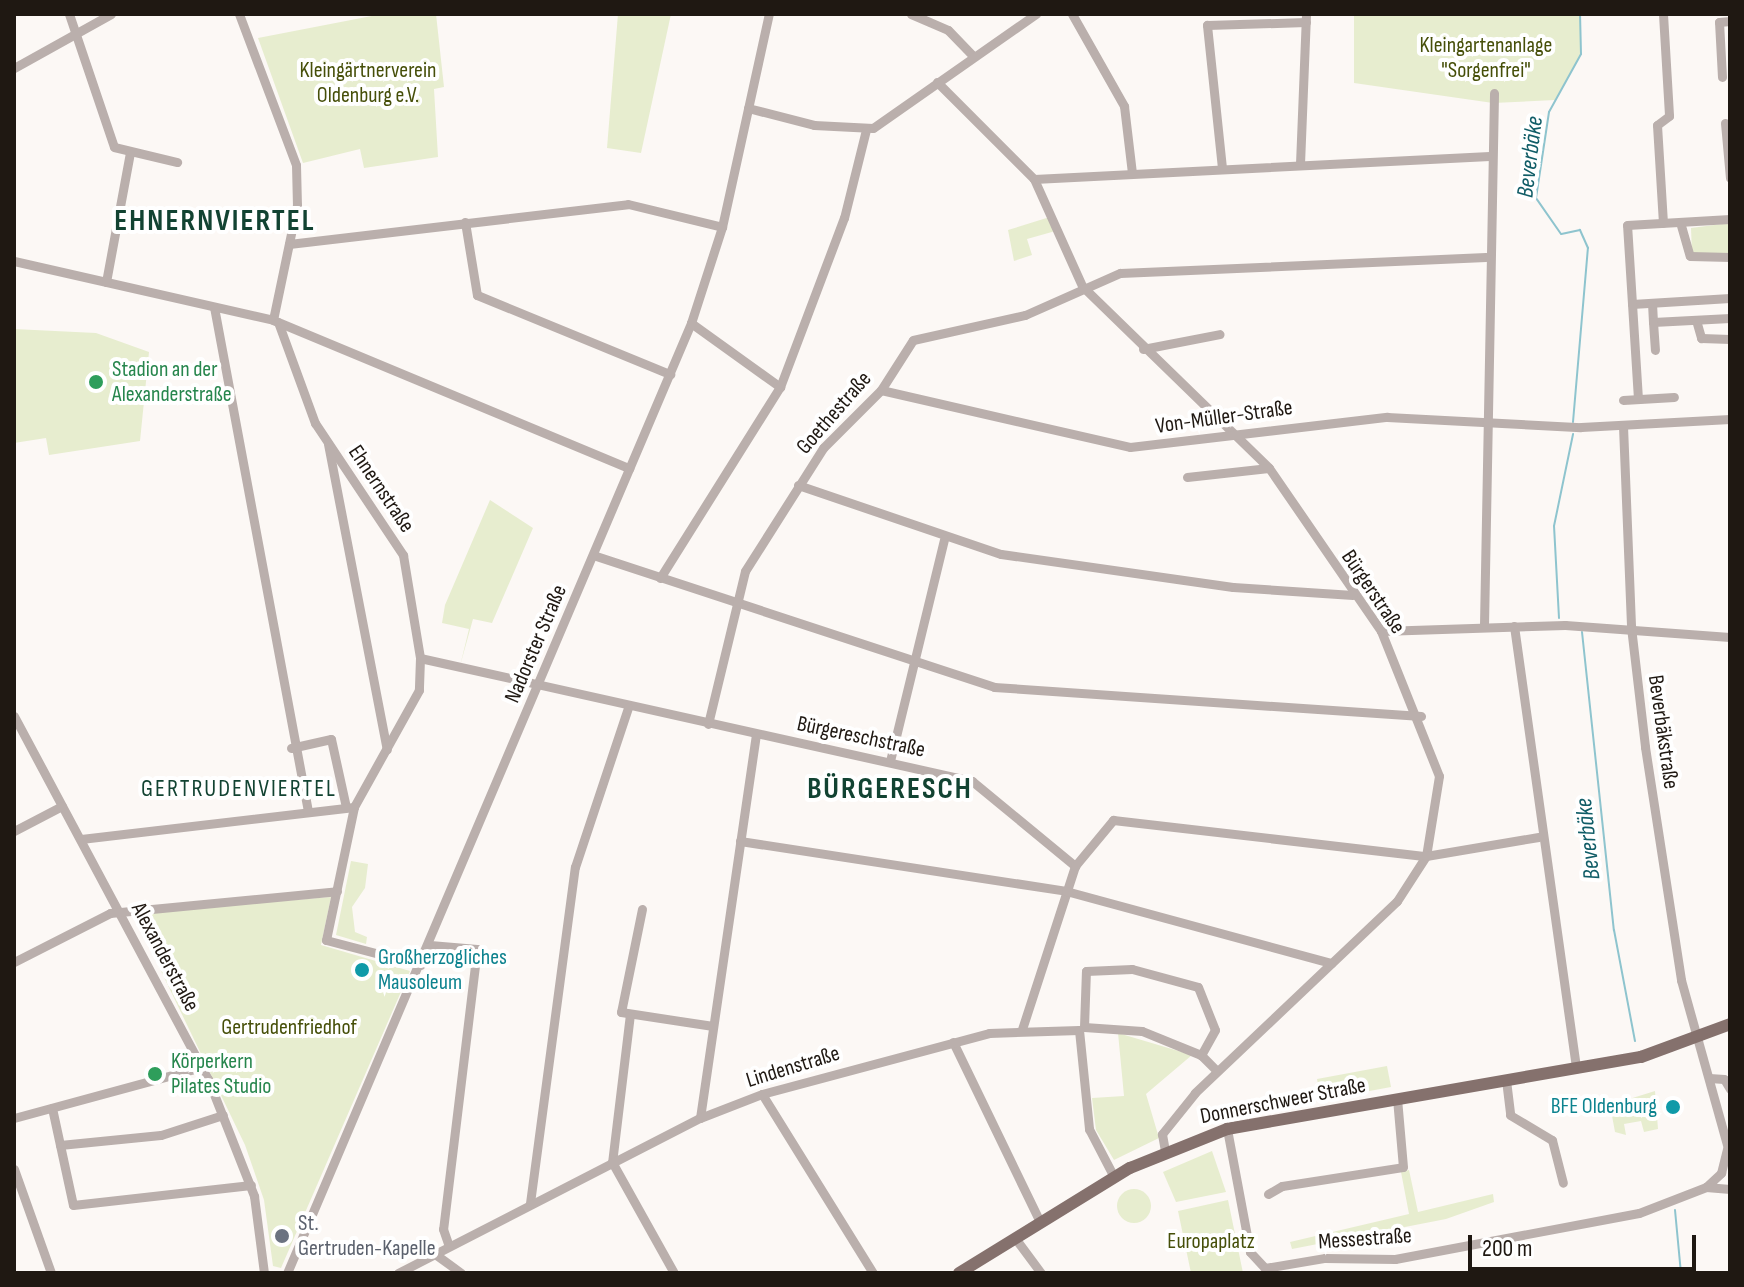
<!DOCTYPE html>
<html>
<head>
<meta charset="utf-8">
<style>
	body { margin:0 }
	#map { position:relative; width:1744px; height:1287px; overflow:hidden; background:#fcf8f5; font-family:"Sofia Sans Condensed",sans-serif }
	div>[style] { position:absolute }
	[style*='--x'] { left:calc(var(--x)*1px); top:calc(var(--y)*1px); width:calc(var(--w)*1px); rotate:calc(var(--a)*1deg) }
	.green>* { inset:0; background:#e7edcf }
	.round { border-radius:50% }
	.stream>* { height:2px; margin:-1px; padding:0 1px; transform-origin:1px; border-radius:1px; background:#8ec4ce }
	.minor>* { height:9px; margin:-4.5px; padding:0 4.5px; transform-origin:4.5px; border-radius:4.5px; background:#baafac }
	.major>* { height:12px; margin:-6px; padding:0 6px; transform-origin:6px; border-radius:6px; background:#85716d }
	.dots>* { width:22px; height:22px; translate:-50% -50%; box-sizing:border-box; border:4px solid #fff; border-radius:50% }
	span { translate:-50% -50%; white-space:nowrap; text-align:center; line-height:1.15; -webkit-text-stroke:8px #fff; paint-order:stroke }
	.park-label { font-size:22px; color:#464f09 }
	.leisure-label { font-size:22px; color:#27864d }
	.left { translate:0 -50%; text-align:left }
	.street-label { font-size:22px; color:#1f1812 }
	.culture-label { font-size:22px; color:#0d838f }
	.right { translate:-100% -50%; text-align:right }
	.worship-label { font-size:22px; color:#5b616d }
	.water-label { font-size:24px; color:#115d67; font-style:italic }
	.neighbourhood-label { font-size:24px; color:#124332; letter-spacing:2px }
	.district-label { font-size:30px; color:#124332; font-weight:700; letter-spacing:2px }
	.frame { position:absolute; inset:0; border:16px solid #1f1812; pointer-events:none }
	.scale { position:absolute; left:1468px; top:1235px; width:228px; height:36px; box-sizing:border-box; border:4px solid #1f1812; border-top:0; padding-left:10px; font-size:24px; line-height:28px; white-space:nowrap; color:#1f1812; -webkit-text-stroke:6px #fff; paint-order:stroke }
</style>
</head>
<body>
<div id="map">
	<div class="green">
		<i style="clip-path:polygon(382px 14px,436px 14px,444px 87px,434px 89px,438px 157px,364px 168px,360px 149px,303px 163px,258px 38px)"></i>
		<i style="clip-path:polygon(618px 14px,671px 14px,641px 153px,607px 148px)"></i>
		<i style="clip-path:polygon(1354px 14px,1580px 14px,1581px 54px,1555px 100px,1493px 103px,1354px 83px)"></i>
		<i style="clip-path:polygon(1053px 216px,1059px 230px,1027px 239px,1032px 255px,1014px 261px,1008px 230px)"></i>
		<i style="clip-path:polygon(1730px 223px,1730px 254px,1692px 254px,1691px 228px)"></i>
		<i style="clip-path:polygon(14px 329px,96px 333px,149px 352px,140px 441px,49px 455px,46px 438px,14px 443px)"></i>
		<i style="clip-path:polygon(490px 500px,533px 528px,492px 623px,473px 619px,460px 666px,469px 629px,442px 623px,445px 605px)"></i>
		<i style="clip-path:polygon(351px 861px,368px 864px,365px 888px,352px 907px,355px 932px,367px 937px,366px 944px,336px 935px)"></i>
		<i style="clip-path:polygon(331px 897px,321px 945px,410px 971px,281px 1268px,273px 1266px,264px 1200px,245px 1145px,133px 913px)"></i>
		<i style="clip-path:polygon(1118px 1033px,1192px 1055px,1146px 1094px,1159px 1138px,1114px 1160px,1096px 1130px,1092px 1098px,1124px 1096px)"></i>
		<i style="clip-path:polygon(1387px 1066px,1391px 1087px,1321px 1100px,1317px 1079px)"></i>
		<i style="clip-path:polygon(1655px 1091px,1658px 1129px,1644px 1132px,1641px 1121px,1624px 1124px,1626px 1135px,1615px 1132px,1610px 1105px)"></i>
		<i style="clip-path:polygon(1212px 1151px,1226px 1192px,1176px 1202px,1163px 1172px)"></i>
		<i style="clip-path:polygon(1409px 1170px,1418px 1212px,1493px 1194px,1494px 1202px,1446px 1219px,1292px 1249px,1290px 1242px,1409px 1214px,1401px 1172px)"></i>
		<i class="round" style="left:1117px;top:1189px;width:34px;height:34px"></i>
		<i style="clip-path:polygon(1228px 1200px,1243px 1273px,1191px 1273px,1178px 1211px)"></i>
	</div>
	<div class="stream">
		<i style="--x:1573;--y:422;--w:175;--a:-85.1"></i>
		<i style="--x:1588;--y:248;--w:20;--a:-114"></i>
		<i style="--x:1580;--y:230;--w:19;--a:168"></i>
		<i style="--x:1561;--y:234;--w:44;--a:-124.8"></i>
		<i style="--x:1536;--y:198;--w:87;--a:-81.4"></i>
		<i style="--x:1549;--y:112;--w:66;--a:-61.1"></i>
		<i style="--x:1581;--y:54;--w:40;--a:-91.4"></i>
		<i style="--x:1559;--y:618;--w:92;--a:-93.1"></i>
		<i style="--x:1554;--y:526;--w:94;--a:-78.3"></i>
		<i style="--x:1582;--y:632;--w:300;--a:83.9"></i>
		<i style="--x:1614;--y:930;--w:113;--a:79.3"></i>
		<i style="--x:1675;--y:1210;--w:63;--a:84.6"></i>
	</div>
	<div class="minor">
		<i style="--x:69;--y:14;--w:140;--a:71.3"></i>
		<i style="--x:114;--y:147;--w:65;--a:13.4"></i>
		<i style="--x:239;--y:14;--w:161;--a:69.3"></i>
		<i style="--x:296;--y:165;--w:40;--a:88.6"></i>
		<i style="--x:297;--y:205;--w:117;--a:101.8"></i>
		<i style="--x:911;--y:14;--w:40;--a:23.4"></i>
		<i style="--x:948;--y:30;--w:36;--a:46"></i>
		<i style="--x:1072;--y:14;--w:106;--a:60.5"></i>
		<i style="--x:1124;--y:106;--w:67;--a:83.2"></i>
		<i style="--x:1663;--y:14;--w:102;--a:86.6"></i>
		<i style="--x:1669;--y:116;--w:15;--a:143"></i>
		<i style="--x:1657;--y:125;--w:98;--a:86.5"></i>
		<i style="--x:14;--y:68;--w:111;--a:-29.1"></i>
		<i style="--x:1722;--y:77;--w:55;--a:-93.1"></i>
		<i style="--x:1719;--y:22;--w:11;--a:-5"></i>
		<i style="--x:937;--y:82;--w:137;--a:45"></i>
		<i style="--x:1034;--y:179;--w:117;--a:65.8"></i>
		<i style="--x:1082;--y:286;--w:261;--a:44.2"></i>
		<i style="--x:1269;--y:468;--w:198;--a:55.5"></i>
		<i style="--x:1381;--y:631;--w:156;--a:68.2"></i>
		<i style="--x:1439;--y:776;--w:81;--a:99.2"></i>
		<i style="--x:1426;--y:856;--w:54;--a:122.8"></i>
		<i style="--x:1397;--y:901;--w:279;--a:136.5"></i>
		<i style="--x:1195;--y:1093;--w:53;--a:128.8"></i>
		<i style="--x:1162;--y:1134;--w:17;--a:80"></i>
		<i style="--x:748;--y:108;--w:68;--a:14.4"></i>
		<i style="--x:814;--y:125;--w:59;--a:2.9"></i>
		<i style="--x:873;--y:128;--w:199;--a:-35"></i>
		<i style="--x:1725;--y:123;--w:55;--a:84.8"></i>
		<i style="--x:1300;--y:164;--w:150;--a:-87.7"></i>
		<i style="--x:1222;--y:168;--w:144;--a:-96"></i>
		<i style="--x:1207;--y:25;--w:99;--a:-1.7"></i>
		<i style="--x:1034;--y:179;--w:456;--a:-2.9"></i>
		<i style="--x:465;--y:222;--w:74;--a:80.7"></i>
		<i style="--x:477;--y:295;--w:209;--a:22.3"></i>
		<i style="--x:1680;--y:222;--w:35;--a:74"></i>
		<i style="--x:1690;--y:256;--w:40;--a:1.4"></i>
		<i style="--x:289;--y:244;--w:341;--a:-6.7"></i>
		<i style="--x:628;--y:204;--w:97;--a:13.7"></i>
		<i style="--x:14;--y:261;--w:266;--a:12.8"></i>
		<i style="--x:273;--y:320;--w:386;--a:22.6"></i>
		<i style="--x:106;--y:282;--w:131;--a:-79.5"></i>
		<i style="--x:1652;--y:303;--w:19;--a:87"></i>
		<i style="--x:1653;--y:322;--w:77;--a:-3"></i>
		<i style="--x:1632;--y:304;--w:98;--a:-3.5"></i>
		<i style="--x:214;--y:307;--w:513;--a:79.44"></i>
		<i style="--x:1696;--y:320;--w:19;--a:74"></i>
		<i style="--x:1701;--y:338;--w:29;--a:2"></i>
		<i style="--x:278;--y:322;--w:108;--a:69.9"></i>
		<i style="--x:315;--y:423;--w:159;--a:56.3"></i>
		<i style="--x:403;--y:555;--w:104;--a:80.6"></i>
		<i style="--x:420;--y:658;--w:32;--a:92"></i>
		<i style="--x:419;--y:690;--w:134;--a:119.1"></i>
		<i style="--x:354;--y:807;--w:136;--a:101.9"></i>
		<i style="--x:326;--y:940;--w:98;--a:14.7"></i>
		<i style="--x:1653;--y:322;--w:28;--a:86"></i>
		<i style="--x:691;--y:323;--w:110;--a:35.7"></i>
		<i style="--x:1143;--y:349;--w:78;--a:-11"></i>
		<i style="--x:881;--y:390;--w:255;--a:12.9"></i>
		<i style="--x:1130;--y:447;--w:259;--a:-6.7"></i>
		<i style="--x:1387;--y:417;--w:194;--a:3"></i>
		<i style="--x:1581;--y:427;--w:149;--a:-3.1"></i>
		<i style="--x:1638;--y:399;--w:174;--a:-93.6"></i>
		<i style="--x:1627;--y:225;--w:103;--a:-3.3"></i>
		<i style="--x:1623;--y:400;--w:51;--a:-3.4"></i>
		<i style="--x:1623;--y:426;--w:201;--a:87.7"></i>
		<i style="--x:1631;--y:627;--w:121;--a:83.3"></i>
		<i style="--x:1645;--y:747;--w:236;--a:81.2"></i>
		<i style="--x:1681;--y:980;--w:182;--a:74.4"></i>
		<i style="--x:328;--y:444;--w:311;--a:79.1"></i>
		<i style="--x:1187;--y:477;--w:82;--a:-6.3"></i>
		<i style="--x:798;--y:485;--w:214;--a:18.8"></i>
		<i style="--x:1001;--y:554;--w:234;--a:8.1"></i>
		<i style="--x:1233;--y:587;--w:120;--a:3.8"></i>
		<i style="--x:593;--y:555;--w:422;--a:18.2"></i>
		<i style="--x:994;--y:687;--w:428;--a:3.9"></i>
		<i style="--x:660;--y:578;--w:226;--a:-57.9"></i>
		<i style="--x:780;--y:387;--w:181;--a:-69.3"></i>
		<i style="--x:844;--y:218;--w:91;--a:-76"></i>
		<i style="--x:1484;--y:625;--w:532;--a:-88.92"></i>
		<i style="--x:1514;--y:626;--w:447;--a:82"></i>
		<i style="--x:1381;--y:631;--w:184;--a:-1.9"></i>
		<i style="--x:1565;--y:625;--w:165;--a:4.2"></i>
		<i style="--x:420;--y:658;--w:566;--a:12.56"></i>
		<i style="--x:972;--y:781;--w:134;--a:39.5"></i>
		<i style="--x:1075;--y:866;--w:171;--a:108"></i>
		<i style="--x:14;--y:716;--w:412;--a:61.9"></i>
		<i style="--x:208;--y:1079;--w:126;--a:68.5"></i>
		<i style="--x:254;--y:1196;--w:78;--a:82.6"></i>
		<i style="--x:708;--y:724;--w:157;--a:-76.4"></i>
		<i style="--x:745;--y:571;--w:146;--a:-57.6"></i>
		<i style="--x:823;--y:448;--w:82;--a:-45"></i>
		<i style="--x:881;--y:390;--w:59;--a:-57.4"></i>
		<i style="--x:913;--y:340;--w:115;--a:-12.6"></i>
		<i style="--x:1025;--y:315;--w:104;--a:-23.9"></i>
		<i style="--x:1120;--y:273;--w:366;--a:-2.5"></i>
		<i style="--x:291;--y:748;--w:41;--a:-12.7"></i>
		<i style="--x:331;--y:739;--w:70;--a:77.6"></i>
		<i style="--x:890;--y:761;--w:228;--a:-76.3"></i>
		<i style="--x:14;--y:831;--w:54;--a:-27.5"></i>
		<i style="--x:81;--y:839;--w:275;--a:-6.7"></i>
		<i style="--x:740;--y:841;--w:330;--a:8.7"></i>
		<i style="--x:1066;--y:891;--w:275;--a:15.2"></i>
		<i style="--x:1075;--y:866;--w:60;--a:-50.4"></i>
		<i style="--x:1113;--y:820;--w:315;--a:6.6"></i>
		<i style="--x:1426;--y:856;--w:114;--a:-9.6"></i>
		<i style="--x:642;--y:909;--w:105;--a:101.5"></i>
		<i style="--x:621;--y:1012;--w:93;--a:8.7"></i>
		<i style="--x:430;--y:945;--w:47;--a:4.9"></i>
		<i style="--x:477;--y:949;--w:282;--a:96.9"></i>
		<i style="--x:443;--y:1229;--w:18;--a:71"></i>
		<i style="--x:14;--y:962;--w:108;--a:-27"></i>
		<i style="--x:110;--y:913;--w:228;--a:-5.5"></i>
		<i style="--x:630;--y:1014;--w:149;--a:96.9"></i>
		<i style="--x:612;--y:1162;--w:127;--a:60.8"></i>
		<i style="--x:953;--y:1042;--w:200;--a:64.2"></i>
		<i style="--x:1201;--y:1055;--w:64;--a:-157.9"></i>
		<i style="--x:1142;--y:1031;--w:58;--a:-176.1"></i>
		<i style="--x:1084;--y:1027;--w:56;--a:-88"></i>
		<i style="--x:1086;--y:971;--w:46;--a:-2.5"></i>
		<i style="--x:1132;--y:969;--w:68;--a:15.3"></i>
		<i style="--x:1198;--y:987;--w:46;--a:68.4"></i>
		<i style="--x:1215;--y:1030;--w:29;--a:119"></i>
		<i style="--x:1201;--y:1055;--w:21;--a:45"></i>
		<i style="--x:1709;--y:1078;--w:15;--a:4"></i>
		<i style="--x:1724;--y:1079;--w:12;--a:59"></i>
		<i style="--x:1506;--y:1080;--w:35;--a:83"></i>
		<i style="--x:1510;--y:1115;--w:49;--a:30.8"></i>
		<i style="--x:1552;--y:1140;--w:44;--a:75.7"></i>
		<i style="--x:762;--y:1094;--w:211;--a:58.2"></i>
		<i style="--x:52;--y:1108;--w:99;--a:77.8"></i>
		<i style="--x:73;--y:1205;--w:179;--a:-6.4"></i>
		<i style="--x:14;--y:1118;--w:195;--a:-15.2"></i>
		<i style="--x:700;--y:1118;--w:388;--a:-81.7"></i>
		<i style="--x:1227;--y:1129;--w:125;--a:79.4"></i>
		<i style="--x:1250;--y:1252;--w:22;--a:47"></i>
		<i style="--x:1265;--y:1268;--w:61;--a:-9.5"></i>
		<i style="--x:1325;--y:1258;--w:70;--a:0.8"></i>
		<i style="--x:1395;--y:1259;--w:248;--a:-10.7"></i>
		<i style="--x:1639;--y:1213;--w:72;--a:-21.2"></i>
		<i style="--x:1706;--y:1187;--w:21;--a:-43"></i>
		<i style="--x:1721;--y:1173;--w:25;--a:-76"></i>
		<i style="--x:60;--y:1145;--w:101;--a:-5.7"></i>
		<i style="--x:161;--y:1135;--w:65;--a:-17.9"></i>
		<i style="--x:14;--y:1169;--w:110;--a:70.4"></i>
		<i style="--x:1706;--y:1187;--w:24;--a:5"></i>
		<i style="--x:1268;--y:1194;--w:16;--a:-30"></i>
		<i style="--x:1282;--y:1186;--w:122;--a:-8.9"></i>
		<i style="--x:1403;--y:1167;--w:68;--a:-95"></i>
		<i style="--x:530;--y:1203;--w:339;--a:-82.4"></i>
		<i style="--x:575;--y:867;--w:168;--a:-71.6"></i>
		<i style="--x:1015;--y:1238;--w:44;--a:53.4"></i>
		<i style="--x:435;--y:1254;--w:32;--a:36"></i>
		<i style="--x:287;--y:1273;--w:1032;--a:-66.96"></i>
		<i style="--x:691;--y:323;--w:101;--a:-72.1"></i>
		<i style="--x:722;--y:227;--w:218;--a:-77.6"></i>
		<i style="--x:398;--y:1273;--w:339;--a:-27.2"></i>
		<i style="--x:700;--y:1118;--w:66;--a:-21.2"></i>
		<i style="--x:762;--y:1094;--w:235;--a:-15"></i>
		<i style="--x:989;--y:1033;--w:90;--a:-1.9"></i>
		<i style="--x:1079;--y:1030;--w:100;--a:84.2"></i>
		<i style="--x:1089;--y:1129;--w:54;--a:62.5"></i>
	</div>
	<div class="major">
		<i style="--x:959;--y:1273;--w:201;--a:-31.6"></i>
		<i style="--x:1130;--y:1168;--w:105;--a:-21.9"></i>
		<i style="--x:1227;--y:1129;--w:420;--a:-9.9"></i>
		<i style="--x:1641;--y:1057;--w:95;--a:-20.3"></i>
	</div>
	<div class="dots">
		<i style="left:96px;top:382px;background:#2e9e5b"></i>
		<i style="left:362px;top:970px;background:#0f9aa8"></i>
		<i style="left:155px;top:1074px;background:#2e9e5b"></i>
		<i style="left:1673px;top:1107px;background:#0f9aa8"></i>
		<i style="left:282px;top:1236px;background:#6b7280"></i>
	</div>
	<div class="park-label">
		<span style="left:1486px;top:58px">Kleingartenanlage<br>"Sorgenfrei"</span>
		<span style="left:368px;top:83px">Kleingärtnerverein<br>Oldenburg e.V.</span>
		<span style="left:289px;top:1028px">Gertrudenfriedhof</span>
		<span style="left:1211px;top:1242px">Europaplatz</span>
	</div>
	<div class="leisure-label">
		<span class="left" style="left:112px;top:382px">Stadion an der<br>Alexanderstraße</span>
		<span class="left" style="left:171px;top:1074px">Körperkern<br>Pilates Studio</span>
	</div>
	<div class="street-label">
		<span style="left:834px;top:413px;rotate:-49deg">Goethestraße</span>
		<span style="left:1224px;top:417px;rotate:-8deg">Von-Müller-Straße</span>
		<span style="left:381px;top:489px;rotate:56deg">Ehnernstraße</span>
		<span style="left:1373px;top:592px;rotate:56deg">Bürgerstraße</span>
		<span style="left:536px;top:644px;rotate:-67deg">Nadorster Straße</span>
		<span style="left:1663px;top:732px;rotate:82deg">Beverbäkstraße</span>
		<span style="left:861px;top:737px;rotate:12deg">Bürgereschstraße</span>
		<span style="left:165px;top:957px;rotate:62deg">Alexanderstraße</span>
		<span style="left:793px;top:1067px;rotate:-17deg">Lindenstraße</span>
		<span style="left:1283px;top:1101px;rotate:-11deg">Donnerschweer Straße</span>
		<span style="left:1365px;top:1239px;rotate:-4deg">Messestraße</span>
	</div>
	<div class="culture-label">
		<span class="left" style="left:378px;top:970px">Großherzogliches<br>Mausoleum</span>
		<span class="right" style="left:1657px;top:1107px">BFE Oldenburg</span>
	</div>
	<div class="worship-label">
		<span class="left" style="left:298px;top:1236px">St.<br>Gertruden-Kapelle</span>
	</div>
	<div class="water-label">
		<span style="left:1530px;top:157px;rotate:-83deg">Beverbäke</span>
		<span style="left:1588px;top:839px;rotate:-96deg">Beverbäke</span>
	</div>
	<div class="neighbourhood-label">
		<span style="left:239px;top:789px">GERTRUDENVIERTEL</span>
	</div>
	<div class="district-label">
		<span style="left:215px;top:221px">EHNERNVIERTEL</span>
		<span style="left:890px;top:789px">BÜRGERESCH</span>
	</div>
	<div class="frame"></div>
	<div class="scale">200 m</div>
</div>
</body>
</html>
